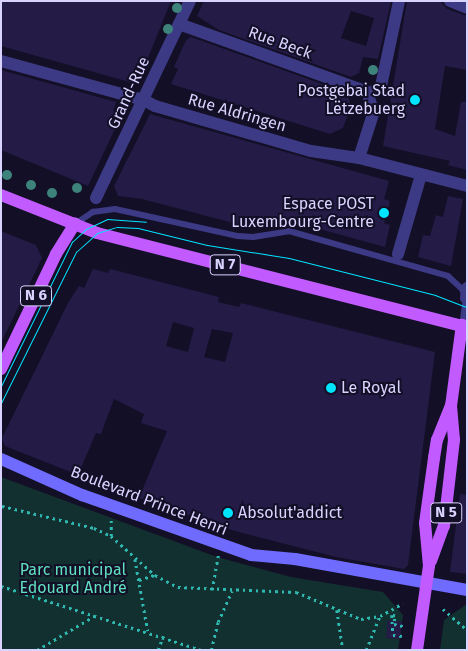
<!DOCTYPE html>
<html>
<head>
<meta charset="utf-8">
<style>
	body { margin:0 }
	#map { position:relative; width:468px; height:651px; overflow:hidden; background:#130f26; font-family:"Fira Sans",sans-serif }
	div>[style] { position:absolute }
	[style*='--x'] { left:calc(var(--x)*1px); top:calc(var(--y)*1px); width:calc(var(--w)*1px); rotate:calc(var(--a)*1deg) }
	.green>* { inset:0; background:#12302f }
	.building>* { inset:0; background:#241b47 }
	.path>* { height:2.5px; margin-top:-1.25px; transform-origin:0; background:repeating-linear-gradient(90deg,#2fb8b0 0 2.5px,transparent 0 6.5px) }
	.lane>* { height:6px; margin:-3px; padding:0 3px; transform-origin:3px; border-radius:3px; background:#3d3a85 }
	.street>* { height:12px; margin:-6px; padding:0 6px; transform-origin:6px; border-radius:6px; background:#3d3a85 }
	.secondary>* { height:12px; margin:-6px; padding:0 6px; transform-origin:6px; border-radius:6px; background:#6f6bff }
	.primary>* { height:12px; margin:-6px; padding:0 6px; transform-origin:6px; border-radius:6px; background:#c25bff }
	.tram>* { height:1px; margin:-0.5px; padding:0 0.5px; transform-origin:0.5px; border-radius:0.5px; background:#00e5ff }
	.trees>* { width:10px; height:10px; margin:-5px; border-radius:50%; background:#3d827b }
	.dots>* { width:14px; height:14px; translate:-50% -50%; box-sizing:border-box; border:2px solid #130f26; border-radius:50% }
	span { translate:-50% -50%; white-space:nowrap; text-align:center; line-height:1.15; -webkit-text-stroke:4px #130f26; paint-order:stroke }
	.shield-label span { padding:1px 4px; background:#130f26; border:1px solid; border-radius:4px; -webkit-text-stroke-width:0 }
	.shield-label { font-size:15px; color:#d9d4ff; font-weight:700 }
	.street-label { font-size:16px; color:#d9d4ff }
	.poi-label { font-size:16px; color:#d9d4ff }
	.right { translate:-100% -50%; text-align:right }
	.left { translate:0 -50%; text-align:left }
	.park-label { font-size:16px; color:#5fe0c0 }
	.frame { position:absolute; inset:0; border:2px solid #d9d4ff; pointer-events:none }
</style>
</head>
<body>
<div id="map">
	<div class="green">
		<i style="clip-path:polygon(1px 477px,217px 557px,291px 577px,383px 592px,403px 615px,398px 650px,1px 650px)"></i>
		<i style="clip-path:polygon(467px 604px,467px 650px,440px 650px,444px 620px)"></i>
	</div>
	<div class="building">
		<i style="clip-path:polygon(1px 1px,171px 1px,139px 80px,133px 83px,1px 46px)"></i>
		<i style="clip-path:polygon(evenodd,204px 1px,391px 1px,378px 59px,363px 57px,359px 73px,351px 77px,219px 30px,197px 16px,204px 1px,351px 11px,374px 18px,366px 46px,341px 38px,351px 11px)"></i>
		<i style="clip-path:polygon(407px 1px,440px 1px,447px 9px,467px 16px,467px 70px,445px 66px,435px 129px,455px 136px,461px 102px,467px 102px,467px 170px,448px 165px,450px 161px,383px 146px)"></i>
		<i style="clip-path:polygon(191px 37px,347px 93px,351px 106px,343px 128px,330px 134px,171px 84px,178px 69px,174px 67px,186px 40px)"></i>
		<i style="clip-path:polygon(1px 70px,116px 102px,113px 111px,122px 114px,88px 186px,1px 150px)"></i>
		<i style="clip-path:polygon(150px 114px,389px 181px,384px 199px,390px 201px,384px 223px,390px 225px,385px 247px,283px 219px,241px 225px,142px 199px,118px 196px,114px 186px)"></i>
		<i style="clip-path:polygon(448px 196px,463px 199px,451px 266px,418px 257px,423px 235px,430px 236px,436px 215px,443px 217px)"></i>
		<i style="clip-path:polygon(1px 231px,36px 245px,42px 258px,1px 343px)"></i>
		<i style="clip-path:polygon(evenodd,93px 269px,108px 273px,110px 269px,126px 273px,219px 297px,218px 302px,239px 307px,241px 303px,435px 352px,408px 565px,404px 569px,336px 557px,235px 531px,139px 498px,167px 431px,141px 423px,144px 414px,114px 399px,101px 434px,96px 433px,78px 475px,5px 446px,2px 438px,69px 301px,79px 286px,84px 288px,93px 269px,173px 322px,194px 328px,188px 352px,166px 346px,173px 322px,93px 269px,212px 329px,233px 333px,225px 362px,204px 357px,212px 329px)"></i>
		<i style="clip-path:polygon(460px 494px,467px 495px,467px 574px,450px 572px)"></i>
		<i style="clip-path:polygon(388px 620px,402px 622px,400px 639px,386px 638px)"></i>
	</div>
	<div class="path">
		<i style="--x:2;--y:506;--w:95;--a:13.4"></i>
		<i style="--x:94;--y:528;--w:19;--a:25"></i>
		<i style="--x:111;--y:536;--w:59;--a:41.6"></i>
		<i style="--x:155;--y:575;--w:26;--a:28"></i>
		<i style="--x:178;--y:587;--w:118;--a:2.4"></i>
		<i style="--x:296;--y:592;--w:70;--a:22.6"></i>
		<i style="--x:361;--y:619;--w:19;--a:-9"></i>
		<i style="--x:380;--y:616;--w:26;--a:-29"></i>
		<i style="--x:111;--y:536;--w:16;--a:-90"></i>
		<i style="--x:135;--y:559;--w:73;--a:79.8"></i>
		<i style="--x:139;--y:580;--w:16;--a:-18"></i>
		<i style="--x:1;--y:586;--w:210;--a:17.7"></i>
		<i style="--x:212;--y:590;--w:36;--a:-80"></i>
		<i style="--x:443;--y:609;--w:32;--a:41"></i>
		<i style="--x:337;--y:610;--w:40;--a:81.5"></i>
		<i style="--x:394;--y:621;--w:5;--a:-79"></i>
		<i style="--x:395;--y:616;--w:3;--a:-162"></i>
		<i style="--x:392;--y:615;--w:20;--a:87"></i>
		<i style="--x:393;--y:635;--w:9;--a:6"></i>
		<i style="--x:394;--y:624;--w:9;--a:13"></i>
		<i style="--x:37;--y:650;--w:69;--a:-30.7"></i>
		<i style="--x:158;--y:650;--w:15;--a:-70"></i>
		<i style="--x:211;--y:650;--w:29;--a:-76"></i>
		<i style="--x:218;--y:622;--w:34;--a:-66"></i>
		<i style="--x:366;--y:650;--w:37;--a:-68"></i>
	</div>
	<div class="lane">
		<i style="--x:75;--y:224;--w:22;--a:-34"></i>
		<i style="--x:93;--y:212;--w:22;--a:-8"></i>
		<i style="--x:115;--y:209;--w:126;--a:12.4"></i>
		<i style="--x:238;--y:236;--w:15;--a:4"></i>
		<i style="--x:253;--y:237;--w:36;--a:-9"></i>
		<i style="--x:289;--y:231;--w:165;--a:15.8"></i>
		<i style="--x:448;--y:276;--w:19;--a:43"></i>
		<i style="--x:462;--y:289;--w:10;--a:66"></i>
		<i style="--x:466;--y:298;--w:27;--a:98"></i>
	</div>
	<div class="street">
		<i style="--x:450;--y:1;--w:18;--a:22"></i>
		<i style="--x:179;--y:24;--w:204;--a:19.8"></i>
		<i style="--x:1;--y:61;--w:148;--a:15.3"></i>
		<i style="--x:144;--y:100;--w:13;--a:29"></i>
		<i style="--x:155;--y:106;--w:162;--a:16.1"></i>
		<i style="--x:311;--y:151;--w:49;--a:8.3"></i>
		<i style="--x:359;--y:158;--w:112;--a:14.5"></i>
		<i style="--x:359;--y:158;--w:49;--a:-72.3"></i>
		<i style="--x:374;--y:111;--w:13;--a:-113"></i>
		<i style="--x:369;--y:99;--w:6;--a:-72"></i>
		<i style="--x:371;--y:93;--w:12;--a:-35"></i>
		<i style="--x:381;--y:86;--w:87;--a:-78"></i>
		<i style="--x:96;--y:198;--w:218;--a:-64.5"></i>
		<i style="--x:398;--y:254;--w:82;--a:-73.8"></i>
		<i style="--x:466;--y:298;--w:10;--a:-84"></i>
	</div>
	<div class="secondary">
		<i style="--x:1;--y:459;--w:89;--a:24"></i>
		<i style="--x:82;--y:495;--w:179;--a:19.5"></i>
		<i style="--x:251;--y:555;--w:44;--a:5.2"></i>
		<i style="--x:295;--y:559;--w:175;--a:10.2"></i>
	</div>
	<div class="primary">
		<i style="--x:1;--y:195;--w:103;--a:21.6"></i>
		<i style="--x:97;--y:233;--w:382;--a:14.3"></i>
		<i style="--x:1;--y:369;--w:127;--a:-64.4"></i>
		<i style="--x:56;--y:254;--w:36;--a:-58"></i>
		<i style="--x:431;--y:561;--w:37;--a:-70"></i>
		<i style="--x:444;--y:526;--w:87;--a:-83.4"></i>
		<i style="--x:454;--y:440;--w:34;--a:-95"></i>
		<i style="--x:451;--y:406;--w:82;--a:-82.3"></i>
		<i style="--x:417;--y:650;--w:85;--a:-81.9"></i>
		<i style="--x:429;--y:566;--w:43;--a:-95.3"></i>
		<i style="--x:425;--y:523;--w:66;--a:-82.1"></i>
		<i style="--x:434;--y:458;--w:18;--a:-81"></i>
		<i style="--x:437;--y:440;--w:37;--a:-68"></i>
	</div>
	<div class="tram">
		<i style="--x:1;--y:386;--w:161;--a:-63.8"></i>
		<i style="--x:72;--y:242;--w:19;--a:-43"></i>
		<i style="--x:86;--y:229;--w:23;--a:-25"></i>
		<i style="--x:107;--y:219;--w:39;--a:4"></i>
		<i style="--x:1;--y:403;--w:169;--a:-63.6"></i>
		<i style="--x:76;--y:252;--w:28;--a:-42"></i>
		<i style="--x:97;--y:233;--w:21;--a:-17"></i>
		<i style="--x:117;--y:227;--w:21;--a:3"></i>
		<i style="--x:138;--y:228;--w:71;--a:13.8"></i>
		<i style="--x:207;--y:245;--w:83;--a:9"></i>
		<i style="--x:289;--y:258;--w:151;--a:14.2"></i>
		<i style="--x:435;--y:295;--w:34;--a:21"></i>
	</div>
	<div class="trees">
		<i style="left:177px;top:8px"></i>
		<i style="left:168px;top:29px"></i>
		<i style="left:373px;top:70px"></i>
		<i style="left:7px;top:175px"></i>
		<i style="left:31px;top:185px"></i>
		<i style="left:77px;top:188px"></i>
		<i style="left:52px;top:193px"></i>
	</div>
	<div class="dots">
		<i style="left:415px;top:100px;background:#00e5ff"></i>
		<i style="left:384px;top:213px;background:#00e5ff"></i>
		<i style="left:331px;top:388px;background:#00e5ff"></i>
		<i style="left:228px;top:513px;background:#00e5ff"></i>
	</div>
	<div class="shield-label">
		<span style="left:225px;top:265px">N 7</span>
		<span style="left:36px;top:296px">N 6</span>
		<span style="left:446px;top:513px">N 5</span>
	</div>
	<div class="street-label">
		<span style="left:280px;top:43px;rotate:20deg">Rue Beck</span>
		<span style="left:129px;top:93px;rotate:-65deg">Grand-Rue</span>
		<span style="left:237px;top:113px;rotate:16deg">Rue Aldringen</span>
		<span style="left:149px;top:501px;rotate:21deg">Boulevard Prince Henri</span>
	</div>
	<div class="poi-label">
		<span class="right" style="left:405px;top:100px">Postgebai Stad<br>Lëtzebuerg</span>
		<span class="right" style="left:374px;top:213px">Espace POST<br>Luxembourg-Centre</span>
		<span class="left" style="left:341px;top:388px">Le Royal</span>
		<span class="left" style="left:238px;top:513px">Absolut'addict</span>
	</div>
	<div class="park-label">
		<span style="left:73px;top:579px">Parc municipal<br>Edouard André</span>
	</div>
	<div class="frame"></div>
</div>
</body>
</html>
